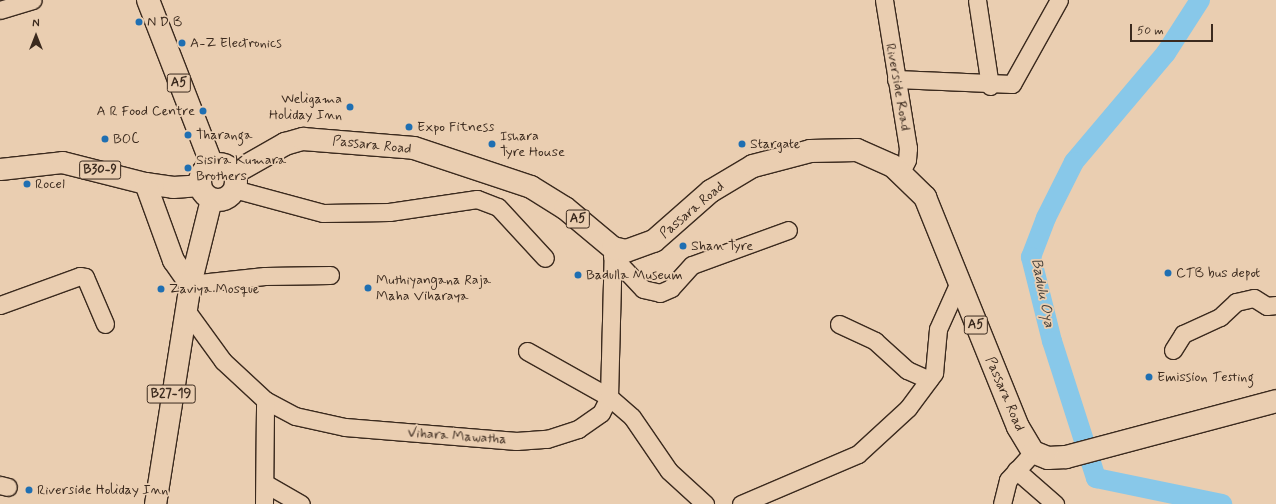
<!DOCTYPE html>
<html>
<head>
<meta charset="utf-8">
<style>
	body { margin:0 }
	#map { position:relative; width:1276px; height:504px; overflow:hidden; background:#eaceb1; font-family:Mynerve,sans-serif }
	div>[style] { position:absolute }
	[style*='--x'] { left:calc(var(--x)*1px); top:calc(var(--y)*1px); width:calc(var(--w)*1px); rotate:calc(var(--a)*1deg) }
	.river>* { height:20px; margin:-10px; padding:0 10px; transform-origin:10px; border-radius:10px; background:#88c8e9 }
	.roads { filter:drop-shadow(1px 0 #3b2a1e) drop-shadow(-1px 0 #3b2a1e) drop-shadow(0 1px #3b2a1e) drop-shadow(0 -1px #3b2a1e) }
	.minor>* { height:17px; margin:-8.5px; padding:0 8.5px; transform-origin:8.5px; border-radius:8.5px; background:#eaceb1 }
	.major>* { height:21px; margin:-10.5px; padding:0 10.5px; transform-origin:10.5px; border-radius:10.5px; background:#eaceb1 }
	.highway>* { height:22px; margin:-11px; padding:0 11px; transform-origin:11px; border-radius:11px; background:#eaceb1 }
	.highway>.ring { margin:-11px; padding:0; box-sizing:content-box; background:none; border:22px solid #eaceb1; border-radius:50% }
	.dots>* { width:11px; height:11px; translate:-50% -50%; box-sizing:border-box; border:2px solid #eaceb1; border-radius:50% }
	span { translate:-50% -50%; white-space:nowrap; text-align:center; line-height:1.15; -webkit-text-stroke:3.5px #eaceb1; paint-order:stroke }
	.shield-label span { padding:1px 3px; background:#eaceb1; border:1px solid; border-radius:3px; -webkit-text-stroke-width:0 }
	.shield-label { font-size:13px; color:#3b2a1e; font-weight:700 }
	.poi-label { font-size:14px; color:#3b2a1e }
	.left { translate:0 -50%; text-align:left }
	.right { translate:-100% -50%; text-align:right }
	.street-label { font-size:14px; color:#3b2a1e }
	.water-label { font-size:15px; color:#47423c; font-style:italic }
	.north { position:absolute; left:16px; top:16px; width:40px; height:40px; -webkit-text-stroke:3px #eaceb1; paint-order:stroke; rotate:0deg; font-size:11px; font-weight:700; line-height:16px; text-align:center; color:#3b2a1e }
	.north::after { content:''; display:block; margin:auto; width:14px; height:18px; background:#3b2a1e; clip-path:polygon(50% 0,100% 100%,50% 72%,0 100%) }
	.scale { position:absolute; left:1130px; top:24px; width:83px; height:18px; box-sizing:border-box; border:2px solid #3b2a1e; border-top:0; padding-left:5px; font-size:12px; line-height:14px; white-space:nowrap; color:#3b2a1e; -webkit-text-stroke:3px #eaceb1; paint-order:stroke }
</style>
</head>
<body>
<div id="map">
	<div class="river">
		<i style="--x:1200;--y:0;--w:63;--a:122.7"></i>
		<i style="--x:1166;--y:53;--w:143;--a:130.2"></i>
		<i style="--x:1074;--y:162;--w:63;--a:116.6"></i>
		<i style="--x:1046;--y:218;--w:42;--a:111"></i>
		<i style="--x:1031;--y:257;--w:87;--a:76"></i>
		<i style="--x:1052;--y:341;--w:144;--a:72.2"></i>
		<i style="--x:1096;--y:478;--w:129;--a:11.7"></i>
	</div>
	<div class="roads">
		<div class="minor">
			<i style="--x:884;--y:0;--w:150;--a:80.8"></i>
			<i style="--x:908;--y:148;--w:12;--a:95"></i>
			<i style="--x:907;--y:160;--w:13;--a:117"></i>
			<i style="--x:977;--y:0;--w:87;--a:81.4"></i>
			<i style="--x:0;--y:10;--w:34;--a:-17"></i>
			<i style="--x:896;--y:79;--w:116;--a:2.5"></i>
			<i style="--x:1012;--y:84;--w:96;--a:-60.8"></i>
			<i style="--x:234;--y:189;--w:92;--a:15.1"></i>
			<i style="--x:323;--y:213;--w:66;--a:-0.9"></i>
			<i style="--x:389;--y:212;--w:89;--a:-8.4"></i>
			<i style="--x:477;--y:199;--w:22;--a:21"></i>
			<i style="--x:498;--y:207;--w:69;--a:47.3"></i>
			<i style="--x:612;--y:256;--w:45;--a:46.8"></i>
			<i style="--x:643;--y:289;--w:17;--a:13"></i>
			<i style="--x:660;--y:293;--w:12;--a:-24"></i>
			<i style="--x:671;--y:288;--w:31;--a:-48"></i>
			<i style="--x:692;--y:265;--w:102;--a:-20"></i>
			<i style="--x:190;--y:284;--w:75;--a:-6.1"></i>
			<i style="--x:265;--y:276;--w:65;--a:-0.9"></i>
			<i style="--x:0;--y:305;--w:85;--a:-19.9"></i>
			<i style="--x:80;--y:276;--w:5;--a:11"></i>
			<i style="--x:85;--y:277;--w:51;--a:66.9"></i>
			<i style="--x:186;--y:310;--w:63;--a:54"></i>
			<i style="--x:223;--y:361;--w:57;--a:42.9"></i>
			<i style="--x:265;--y:400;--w:34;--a:28"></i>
			<i style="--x:295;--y:416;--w:51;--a:12.4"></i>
			<i style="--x:345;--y:427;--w:172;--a:4.7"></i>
			<i style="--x:516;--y:441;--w:31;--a:-4"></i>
			<i style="--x:547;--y:439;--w:33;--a:-18"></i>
			<i style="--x:578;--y:429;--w:28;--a:-35"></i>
			<i style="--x:601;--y:413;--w:18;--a:-63"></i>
			<i style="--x:609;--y:397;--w:149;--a:-88.5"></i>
			<i style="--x:839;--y:324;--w:40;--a:25"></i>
			<i style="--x:875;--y:341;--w:43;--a:42.2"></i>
			<i style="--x:907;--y:370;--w:24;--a:24"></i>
			<i style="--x:1173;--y:350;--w:19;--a:-58"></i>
			<i style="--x:1183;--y:334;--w:41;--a:-24.7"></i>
			<i style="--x:1220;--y:317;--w:22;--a:-43"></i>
			<i style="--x:1236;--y:302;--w:18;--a:-13"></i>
			<i style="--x:1254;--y:298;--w:15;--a:32"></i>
			<i style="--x:1267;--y:306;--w:9;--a:-6"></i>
			<i style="--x:527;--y:351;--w:94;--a:29.3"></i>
			<i style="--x:609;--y:397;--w:30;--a:41"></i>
			<i style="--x:632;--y:417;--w:65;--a:55.6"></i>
			<i style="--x:669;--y:471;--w:49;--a:42.5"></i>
			<i style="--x:1016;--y:470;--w:52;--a:41.1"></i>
			<i style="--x:266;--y:484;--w:40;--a:29.7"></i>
			<i style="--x:0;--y:485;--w:8;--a:14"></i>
			<i style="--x:264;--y:504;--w:104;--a:-89.4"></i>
			<i style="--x:741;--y:504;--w:127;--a:-23.1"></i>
			<i style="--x:858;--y:454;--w:68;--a:-42.6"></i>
			<i style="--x:908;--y:408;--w:44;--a:-53.4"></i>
			<i style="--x:934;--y:373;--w:44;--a:-84.8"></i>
			<i style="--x:938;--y:329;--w:51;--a:-65.9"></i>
			<i style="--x:1002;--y:504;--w:25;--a:-76"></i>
			<i style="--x:1008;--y:480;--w:38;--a:-48"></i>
		</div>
		<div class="major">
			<i style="--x:0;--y:169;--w:62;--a:-6.4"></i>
			<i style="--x:62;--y:162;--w:86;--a:14.2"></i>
			<i style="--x:145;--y:183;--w:28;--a:8"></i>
			<i style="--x:173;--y:187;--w:27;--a:-4"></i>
			<i style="--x:145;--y:183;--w:82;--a:70"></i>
			<i style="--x:173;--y:260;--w:29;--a:55"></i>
			<i style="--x:155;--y:504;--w:223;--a:-81"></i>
			<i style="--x:190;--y:284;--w:88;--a:-76.1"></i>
		</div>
		<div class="highway">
			<i style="--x:148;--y:0;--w:177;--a:68.8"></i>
			<i class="ring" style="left:200px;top:164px;width:14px;height:14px"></i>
			<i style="--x:234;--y:173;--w:59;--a:-29.6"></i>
			<i style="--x:285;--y:144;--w:19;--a:-16"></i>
			<i style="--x:303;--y:139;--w:111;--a:4.6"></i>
			<i style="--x:414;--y:148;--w:123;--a:18.4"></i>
			<i style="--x:531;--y:187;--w:40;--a:32"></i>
			<i style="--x:565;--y:208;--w:62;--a:39.8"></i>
			<i style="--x:613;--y:248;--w:13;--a:13"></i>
			<i style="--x:626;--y:251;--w:30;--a:-20"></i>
			<i style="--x:654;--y:241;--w:76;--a:-41.3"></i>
			<i style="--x:711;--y:191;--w:49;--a:-30.8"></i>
			<i style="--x:753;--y:166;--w:59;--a:-14.7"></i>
			<i style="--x:810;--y:151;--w:47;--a:-1.2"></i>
			<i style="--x:857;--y:150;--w:39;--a:24"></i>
			<i style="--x:893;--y:166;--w:45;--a:44.1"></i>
			<i style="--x:925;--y:197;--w:248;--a:68"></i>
			<i style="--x:1018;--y:427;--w:29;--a:59"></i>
			<i style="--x:1033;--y:452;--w:16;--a:22"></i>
			<i style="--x:1048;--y:458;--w:18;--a:-3"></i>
			<i style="--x:1066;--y:457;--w:217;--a:-14.9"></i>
		</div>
	</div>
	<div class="dots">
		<i style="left:139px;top:22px;background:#1f6fb2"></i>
		<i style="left:182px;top:43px;background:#1f6fb2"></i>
		<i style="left:350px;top:107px;background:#1f6fb2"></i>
		<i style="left:203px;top:111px;background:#1f6fb2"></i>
		<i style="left:409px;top:127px;background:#1f6fb2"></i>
		<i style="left:188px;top:135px;background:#1f6fb2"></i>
		<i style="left:105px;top:139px;background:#1f6fb2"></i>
		<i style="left:492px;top:144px;background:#1f6fb2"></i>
		<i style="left:742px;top:144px;background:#1f6fb2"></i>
		<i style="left:188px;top:168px;background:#1f6fb2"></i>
		<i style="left:27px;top:184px;background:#1f6fb2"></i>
		<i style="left:683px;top:246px;background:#1f6fb2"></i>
		<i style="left:1168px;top:273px;background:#1f6fb2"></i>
		<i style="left:578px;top:275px;background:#1f6fb2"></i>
		<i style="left:368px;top:288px;background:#1f6fb2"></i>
		<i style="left:161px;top:289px;background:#1f6fb2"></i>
		<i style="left:1149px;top:377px;background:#1f6fb2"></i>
		<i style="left:29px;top:490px;background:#1f6fb2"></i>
	</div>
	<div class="shield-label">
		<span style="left:179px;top:83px">A5</span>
		<span style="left:100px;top:170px">B30-9</span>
		<span style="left:578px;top:219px">A5</span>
		<span style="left:976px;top:325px">A5</span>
		<span style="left:171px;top:394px">B27-19</span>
	</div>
	<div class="poi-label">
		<span class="left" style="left:147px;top:22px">N D B</span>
		<span class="left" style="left:190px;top:43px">A-Z Electronics</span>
		<span class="right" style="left:342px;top:107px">Weligama<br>Holiday Inn</span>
		<span class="right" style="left:195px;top:111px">A R Food Centre</span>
		<span class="left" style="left:417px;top:127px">Expo Fitness</span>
		<span class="left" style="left:196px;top:135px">Tharanga</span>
		<span class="left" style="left:500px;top:144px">Ishara<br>Tyre House</span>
		<span class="left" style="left:113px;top:139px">BOC</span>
		<span class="left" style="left:750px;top:144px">Stargate</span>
		<span class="left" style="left:196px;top:168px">Sisira Kumara<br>Brothers</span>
		<span class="left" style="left:35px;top:184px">Rocel</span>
		<span class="left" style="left:691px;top:246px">Shan Tyre</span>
		<span class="left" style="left:1176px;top:273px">CTB bus depot</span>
		<span class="left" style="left:586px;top:275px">Badulla Museum</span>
		<span class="left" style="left:376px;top:288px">Muthiyangana Raja<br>Maha Viharaya</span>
		<span class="left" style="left:169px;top:289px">Zaviya Mosque</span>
		<span class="left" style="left:1157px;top:377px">Emission Testing</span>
		<span class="left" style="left:37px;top:490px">Riverside Holiday Inn</span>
	</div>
	<div class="street-label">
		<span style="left:898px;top:87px;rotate:80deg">Riverside Road</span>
		<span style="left:372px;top:145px;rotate:6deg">Passara Road</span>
		<span style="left:692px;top:210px;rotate:-40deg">Passara Road</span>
		<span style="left:1005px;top:394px;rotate:67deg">Passara Road</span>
		<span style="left:457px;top:436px;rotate:4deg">Vihara Mawatha</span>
	</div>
	<div class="water-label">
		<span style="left:1042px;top:293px;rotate:79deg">Badulu Oya</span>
	</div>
	<div class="north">N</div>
	<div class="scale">50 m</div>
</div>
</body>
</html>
